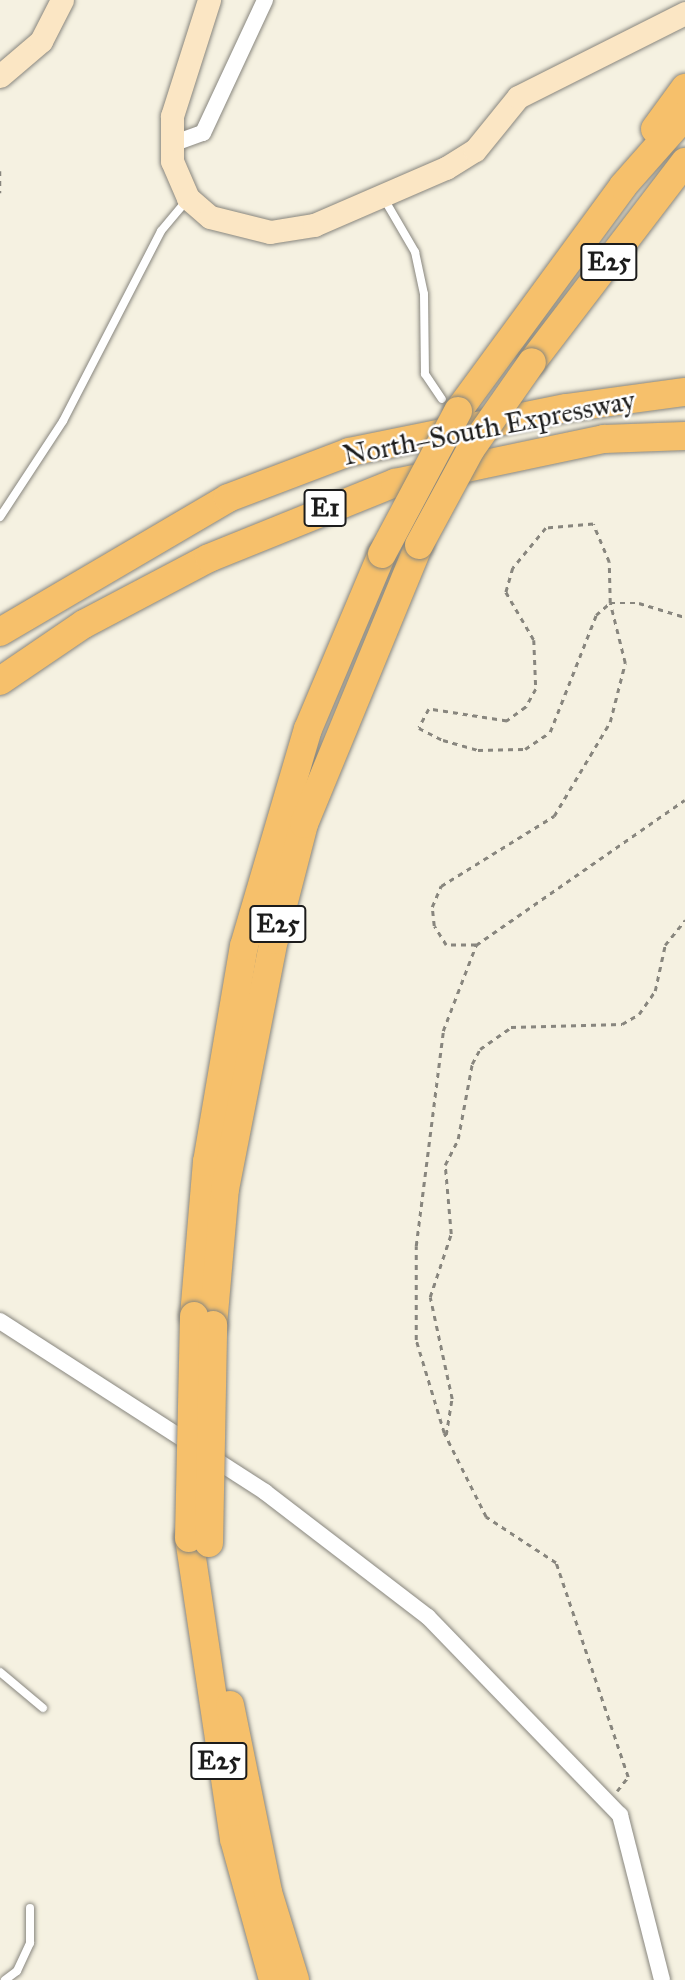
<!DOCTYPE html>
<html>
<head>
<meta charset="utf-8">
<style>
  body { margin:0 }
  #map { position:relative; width:685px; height:1980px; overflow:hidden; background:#f5f1e1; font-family:"IM FELL Great Primer",serif }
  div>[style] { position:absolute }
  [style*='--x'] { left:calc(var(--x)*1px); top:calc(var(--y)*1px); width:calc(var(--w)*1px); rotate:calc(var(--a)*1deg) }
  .path>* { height:2.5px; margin-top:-1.25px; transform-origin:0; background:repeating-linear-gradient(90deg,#88867e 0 5px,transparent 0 10px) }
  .roads { filter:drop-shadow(0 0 2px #88867e) drop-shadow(0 0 2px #88867e) }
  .lane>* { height:8px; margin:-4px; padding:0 4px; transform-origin:4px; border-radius:4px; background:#fff }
  .street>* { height:16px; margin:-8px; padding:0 8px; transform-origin:8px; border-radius:8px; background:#fff }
  .secondary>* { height:23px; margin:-11.5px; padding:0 11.5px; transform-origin:11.5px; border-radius:11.5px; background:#fbe6c4 }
  .highway>* { height:28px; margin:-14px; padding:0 14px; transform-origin:14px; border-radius:14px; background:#f6c06b }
  .bridges { filter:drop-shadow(0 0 2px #88867e) drop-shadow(0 0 2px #88867e) }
  .highway-bridge>* { height:28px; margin:-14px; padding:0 14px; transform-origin:14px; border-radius:14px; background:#f6c06b }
  span { translate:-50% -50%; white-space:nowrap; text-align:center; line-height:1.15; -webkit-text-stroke:5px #fff; paint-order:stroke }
  .shield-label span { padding:2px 5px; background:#fff; border:2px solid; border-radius:5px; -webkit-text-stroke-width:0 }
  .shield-label { font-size:26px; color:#1c1c1c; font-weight:700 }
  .street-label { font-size:28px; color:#1c1c1c }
</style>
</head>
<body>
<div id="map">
  <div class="path">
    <i style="--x:0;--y:171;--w:22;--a:90"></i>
    <i style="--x:476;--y:945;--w:30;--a:180"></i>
    <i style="--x:446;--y:945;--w:22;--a:-122"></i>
    <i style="--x:434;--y:926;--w:19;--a:-96"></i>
    <i style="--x:432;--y:907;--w:23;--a:-67"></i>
    <i style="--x:441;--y:886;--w:133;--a:-31.8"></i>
    <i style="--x:554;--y:816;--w:109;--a:-59.2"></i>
    <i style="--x:610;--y:722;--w:61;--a:-75.7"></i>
    <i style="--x:625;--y:663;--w:62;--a:-104"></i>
    <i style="--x:610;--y:603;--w:41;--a:-91.4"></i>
    <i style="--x:609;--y:562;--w:41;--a:-112.8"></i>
    <i style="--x:593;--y:524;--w:47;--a:175.1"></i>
    <i style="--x:546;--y:528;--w:52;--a:129.5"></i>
    <i style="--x:513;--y:568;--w:25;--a:106"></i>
    <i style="--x:506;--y:592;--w:56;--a:59.7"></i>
    <i style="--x:534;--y:640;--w:49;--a:87.7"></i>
    <i style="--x:536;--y:689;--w:21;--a:119"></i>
    <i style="--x:526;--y:707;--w:24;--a:144"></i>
    <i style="--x:507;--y:721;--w:79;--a:-171.3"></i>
    <i style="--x:429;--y:709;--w:21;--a:118"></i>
    <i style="--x:419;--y:728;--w:27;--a:27"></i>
    <i style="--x:443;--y:740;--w:36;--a:16"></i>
    <i style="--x:478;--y:750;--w:47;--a:-1.2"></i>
    <i style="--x:525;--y:749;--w:30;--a:-34"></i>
    <i style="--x:550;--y:732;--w:126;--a:-68.5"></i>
    <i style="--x:596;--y:615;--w:18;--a:-41"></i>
    <i style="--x:610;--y:603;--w:29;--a:0"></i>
    <i style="--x:639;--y:603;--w:48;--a:16.9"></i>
    <i style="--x:446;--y:1435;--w:36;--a:-81"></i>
    <i style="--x:452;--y:1399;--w:104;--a:-102.2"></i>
    <i style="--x:430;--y:1297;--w:66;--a:-71.6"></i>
    <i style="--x:451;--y:1234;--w:69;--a:-95"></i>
    <i style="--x:445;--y:1165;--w:29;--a:-63"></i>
    <i style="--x:458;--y:1139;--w:76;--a:-79.4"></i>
    <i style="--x:472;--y:1064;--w:17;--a:-62"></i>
    <i style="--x:480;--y:1049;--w:38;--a:-35"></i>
    <i style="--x:511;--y:1027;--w:111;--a:-1.5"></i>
    <i style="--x:622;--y:1024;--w:20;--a:-30"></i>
    <i style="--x:639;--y:1014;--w:28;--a:-55"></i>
    <i style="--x:655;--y:991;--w:47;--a:-77.7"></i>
    <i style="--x:665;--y:945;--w:32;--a:-51"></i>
    <i style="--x:617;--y:1791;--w:18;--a:-52"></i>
    <i style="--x:628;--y:1777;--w:226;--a:-108.6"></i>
    <i style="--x:556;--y:1563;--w:84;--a:-146.7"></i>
    <i style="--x:486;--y:1517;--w:94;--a:-116.6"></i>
    <i style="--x:444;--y:1433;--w:97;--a:-106.8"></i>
    <i style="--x:416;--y:1340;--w:94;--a:-90"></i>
    <i style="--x:416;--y:1246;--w:217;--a:-82.8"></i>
    <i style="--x:443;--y:1031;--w:92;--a:-69"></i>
    <i style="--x:476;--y:945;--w:254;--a:-34.8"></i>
  </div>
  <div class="roads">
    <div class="lane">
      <i style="--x:383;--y:197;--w:64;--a:59.8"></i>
      <i style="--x:415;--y:252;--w:43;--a:77.9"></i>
      <i style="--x:424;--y:294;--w:80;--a:89.3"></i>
      <i style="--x:425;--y:374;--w:30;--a:56"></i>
      <i style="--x:0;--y:517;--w:115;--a:-56.7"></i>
      <i style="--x:63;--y:421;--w:214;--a:-62.7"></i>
      <i style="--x:161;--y:231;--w:39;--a:-50"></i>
      <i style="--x:0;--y:1672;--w:56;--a:39.9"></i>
      <i style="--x:5;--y:1980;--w:15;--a:-37"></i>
      <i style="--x:17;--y:1971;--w:31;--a:-65"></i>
      <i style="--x:30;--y:1943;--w:35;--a:-90"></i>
    </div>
    <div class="street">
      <i style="--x:172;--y:144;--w:33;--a:-20"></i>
      <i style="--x:203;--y:133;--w:147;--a:-65"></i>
      <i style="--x:0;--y:1321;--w:315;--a:32.8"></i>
      <i style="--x:265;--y:1492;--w:205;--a:37.5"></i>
      <i style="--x:428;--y:1617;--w:276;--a:45.9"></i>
      <i style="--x:620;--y:1815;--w:170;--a:75.7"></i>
    </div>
    <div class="secondary">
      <i style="--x:209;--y:0;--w:122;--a:107.7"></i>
      <i style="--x:172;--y:116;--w:45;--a:90"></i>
      <i style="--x:172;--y:161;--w:40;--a:66.6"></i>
      <i style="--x:188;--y:198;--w:29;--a:41"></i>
      <i style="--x:210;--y:217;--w:62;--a:14"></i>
      <i style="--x:270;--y:232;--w:45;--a:-9"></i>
      <i style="--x:314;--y:225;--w:144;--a:-23.4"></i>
      <i style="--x:446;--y:168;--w:34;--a:-32"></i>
      <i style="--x:475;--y:150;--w:68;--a:-50.9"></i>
      <i style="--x:518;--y:97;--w:187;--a:-26.7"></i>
      <i style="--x:0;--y:76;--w:54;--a:-40.5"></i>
      <i style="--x:41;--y:41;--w:46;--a:-62.9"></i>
    </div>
    <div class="highway">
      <i style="--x:655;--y:129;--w:51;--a:-53.8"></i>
      <i style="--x:532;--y:362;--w:252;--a:-52.6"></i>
      <i style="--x:458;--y:411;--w:279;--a:-53.7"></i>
      <i style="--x:623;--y:186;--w:94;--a:-48.5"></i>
      <i style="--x:0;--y:632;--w:264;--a:-30.4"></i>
      <i style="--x:228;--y:498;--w:129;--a:-20.8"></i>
      <i style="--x:349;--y:452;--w:221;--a:-11.5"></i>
      <i style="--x:566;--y:408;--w:120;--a:-7.7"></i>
      <i style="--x:0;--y:681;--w:102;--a:-34.2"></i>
      <i style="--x:84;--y:624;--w:141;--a:-27.8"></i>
      <i style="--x:209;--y:558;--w:201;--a:-22"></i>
      <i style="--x:395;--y:483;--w:214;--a:-11.9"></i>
      <i style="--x:604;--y:439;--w:81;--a:-2.1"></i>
      <i style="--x:194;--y:1316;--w:155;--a:-85.2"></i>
      <i style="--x:207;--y:1162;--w:219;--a:-80.3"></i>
      <i style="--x:244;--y:946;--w:226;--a:-73.6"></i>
      <i style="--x:308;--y:729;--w:190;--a:-67.1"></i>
      <i style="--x:213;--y:1325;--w:137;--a:-85"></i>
      <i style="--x:225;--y:1189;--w:254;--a:-78.9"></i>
      <i style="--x:274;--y:940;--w:120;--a:-75.5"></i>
      <i style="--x:304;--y:824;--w:302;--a:-67.6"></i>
      <i style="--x:189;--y:1538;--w:304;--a:81.5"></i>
      <i style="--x:234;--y:1839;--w:146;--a:74.5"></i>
      <i style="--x:230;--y:1705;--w:191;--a:78.5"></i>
      <i style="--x:268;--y:1892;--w:92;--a:72.9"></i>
    </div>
  </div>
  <div class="bridges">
    <div class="highway-bridge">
      <i style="--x:419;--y:545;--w:109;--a:-61.6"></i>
      <i style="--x:471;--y:449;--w:106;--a:-55"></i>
      <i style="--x:382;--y:554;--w:162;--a:-62"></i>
      <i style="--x:189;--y:1538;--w:222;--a:-88.7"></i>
      <i style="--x:209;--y:1543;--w:218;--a:-88.9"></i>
    </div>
  </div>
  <div class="shield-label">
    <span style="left:609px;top:262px">E25</span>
    <span style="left:325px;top:508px">E1</span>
    <span style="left:278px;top:924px">E25</span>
    <span style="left:219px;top:1761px">E25</span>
  </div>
  <div class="street-label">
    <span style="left:489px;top:428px;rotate:-11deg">North–South Expressway</span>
  </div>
</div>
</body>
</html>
